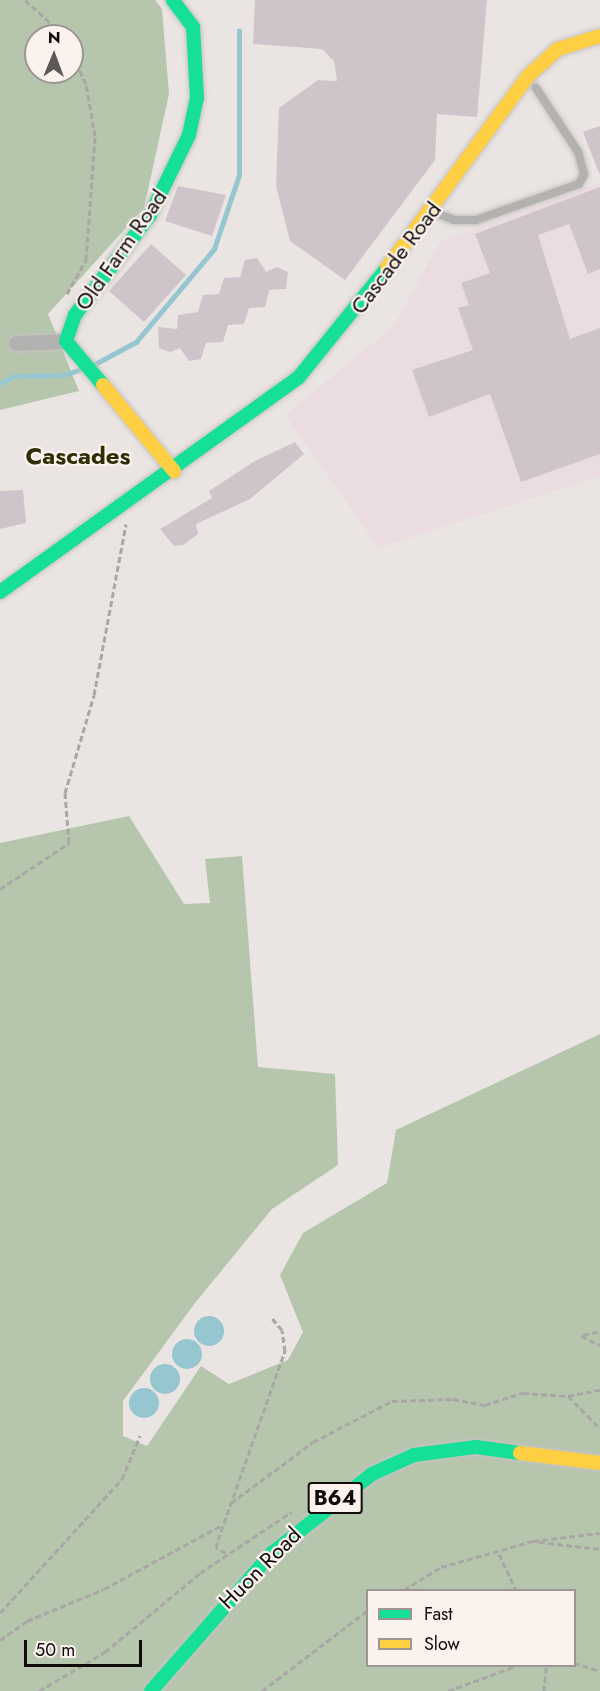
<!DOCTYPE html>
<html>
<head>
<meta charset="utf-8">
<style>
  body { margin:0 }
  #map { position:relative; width:600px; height:1691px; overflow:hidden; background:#eae5e3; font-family:Jost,sans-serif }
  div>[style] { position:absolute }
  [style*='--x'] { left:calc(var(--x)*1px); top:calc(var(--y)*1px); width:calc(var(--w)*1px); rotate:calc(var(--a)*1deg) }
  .commercial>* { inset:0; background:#ebdce1 }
  .forest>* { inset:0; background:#b6c6ac }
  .water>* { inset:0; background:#96c6cf }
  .round { border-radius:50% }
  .stream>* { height:4.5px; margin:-2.25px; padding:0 2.25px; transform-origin:2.25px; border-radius:2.25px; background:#96c6cf }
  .building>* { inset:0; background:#cfc4ca }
  .path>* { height:3px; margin-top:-1.5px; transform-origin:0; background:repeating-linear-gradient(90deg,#a9a7a6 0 6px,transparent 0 9px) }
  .roads { filter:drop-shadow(0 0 2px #c6c3c1) drop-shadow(0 0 2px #c6c3c1) }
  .lane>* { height:8px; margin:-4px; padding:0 4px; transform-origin:4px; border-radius:4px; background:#b4b2b1 }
  .street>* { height:15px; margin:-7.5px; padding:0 7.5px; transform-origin:7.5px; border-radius:7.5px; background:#b4b2b1 }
  .fast>* { height:14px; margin:-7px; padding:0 7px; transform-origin:7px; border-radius:7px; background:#16e098 }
  .slow>* { height:14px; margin:-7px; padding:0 7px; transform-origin:7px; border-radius:7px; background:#ffcf43 }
  span { translate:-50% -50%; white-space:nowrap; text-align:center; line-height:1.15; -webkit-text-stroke:4.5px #fbf1ed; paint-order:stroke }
  .shield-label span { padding:2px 4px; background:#fbf1ed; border:2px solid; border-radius:4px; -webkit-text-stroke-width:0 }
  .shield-label { font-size:21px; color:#100c0b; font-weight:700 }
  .street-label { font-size:22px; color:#100c0b }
  .neighbourhood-label { font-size:24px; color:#2c2e04; font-weight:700 }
  .legend { position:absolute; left:366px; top:1589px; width:210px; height:78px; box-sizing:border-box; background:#fbf1ed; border:2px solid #9d9593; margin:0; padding:8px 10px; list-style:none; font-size:18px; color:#100c0b }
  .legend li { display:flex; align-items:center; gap:12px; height:30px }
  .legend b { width:30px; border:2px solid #9d9593 }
  .north { position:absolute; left:24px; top:24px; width:60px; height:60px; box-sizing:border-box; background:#fbf1ed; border:2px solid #9d9593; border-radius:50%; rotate:1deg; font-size:16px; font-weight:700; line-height:24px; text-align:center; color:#100c0b }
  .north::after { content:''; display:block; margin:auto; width:21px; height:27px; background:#5c5857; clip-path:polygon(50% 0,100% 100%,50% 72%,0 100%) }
  .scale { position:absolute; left:24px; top:1640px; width:118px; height:27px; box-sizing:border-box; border:3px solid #100c0b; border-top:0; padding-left:8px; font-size:18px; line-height:21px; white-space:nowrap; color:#100c0b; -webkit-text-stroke:4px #fbf1ed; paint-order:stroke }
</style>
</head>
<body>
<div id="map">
  <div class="commercial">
    <i style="clip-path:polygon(600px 183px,600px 476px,379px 548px,285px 415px,393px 327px,440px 242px)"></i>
  </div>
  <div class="forest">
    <i style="clip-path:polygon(evenodd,0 0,155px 0,162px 9px,169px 94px,144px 208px,48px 314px,79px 391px,0 410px,0 0,36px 36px,72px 36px,72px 72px,36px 72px,36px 36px)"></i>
    <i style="clip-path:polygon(evenodd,129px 816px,184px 904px,210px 903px,205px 859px,242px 856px,258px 1067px,335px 1074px,338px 1165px,272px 1209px,195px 1303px,123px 1401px,123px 1436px,147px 1446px,201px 1366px,229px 1384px,288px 1360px,303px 1332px,280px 1275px,303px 1233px,387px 1183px,396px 1130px,600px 1034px,600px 1691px,0 1691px,0 843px,129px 816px,368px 1590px,574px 1590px,574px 1666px,368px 1666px,368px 1590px)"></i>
  </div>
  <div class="water">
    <i class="round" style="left:194px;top:1316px;width:30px;height:30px"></i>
    <i class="round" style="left:172px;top:1339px;width:30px;height:30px"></i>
    <i class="round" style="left:150px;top:1364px;width:30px;height:30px"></i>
    <i class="round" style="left:129px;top:1388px;width:30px;height:30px"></i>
  </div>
  <div class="stream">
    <i style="--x:95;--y:364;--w:47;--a:-28.2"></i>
    <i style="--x:136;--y:342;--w:121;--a:-50"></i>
    <i style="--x:214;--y:249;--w:78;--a:-71.3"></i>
    <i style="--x:239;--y:175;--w:144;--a:-90"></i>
    <i style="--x:0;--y:383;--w:17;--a:-25"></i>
    <i style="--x:15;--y:376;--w:49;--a:-1.2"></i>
    <i style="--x:64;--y:375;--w:18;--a:-19"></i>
  </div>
  <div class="building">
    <i style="clip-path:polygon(255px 0,487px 0,477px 117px,437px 114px,435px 160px,345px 280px,290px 241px,276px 186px,279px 108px,318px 80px,337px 81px,334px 61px,322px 49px,253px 44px)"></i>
    <i style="clip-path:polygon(600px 126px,600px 173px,599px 173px,583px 132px)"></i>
    <i style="clip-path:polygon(178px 186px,226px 195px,212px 236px,165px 221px)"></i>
    <i style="clip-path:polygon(600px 187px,600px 269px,588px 274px,569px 224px,538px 235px,570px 339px,600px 328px,600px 454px,521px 482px,490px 394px,429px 417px,412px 370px,473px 350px,458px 308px,469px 305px,461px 283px,490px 273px,475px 234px)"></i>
    <i style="clip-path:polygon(151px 244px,186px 275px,144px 322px,109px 291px)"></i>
    <i style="clip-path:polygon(257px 258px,266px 272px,277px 267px,288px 272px,286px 289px,269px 290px,265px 307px,249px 308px,244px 324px,228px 325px,223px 342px,206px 343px,201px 359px,189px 361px,180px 348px,170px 352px,159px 348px,158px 327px,177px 329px,178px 315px,198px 312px,203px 295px,219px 294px,224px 278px,240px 277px,245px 260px)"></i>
    <i style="clip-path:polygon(295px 442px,304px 454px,250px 499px,196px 524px,198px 534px,183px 545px,174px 546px,160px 529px,212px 498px,209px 491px,255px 461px)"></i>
    <i style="clip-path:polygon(23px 490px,26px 523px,0 529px,0 491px)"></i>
  </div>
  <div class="path">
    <i style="--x:25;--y:0;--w:54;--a:42"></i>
    <i style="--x:67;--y:294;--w:39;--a:-61"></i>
    <i style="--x:86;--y:260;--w:124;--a:-85.8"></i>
    <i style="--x:95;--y:136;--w:53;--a:-99.8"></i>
    <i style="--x:86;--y:84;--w:35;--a:-114"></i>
    <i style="--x:0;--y:889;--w:83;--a:-33.7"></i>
    <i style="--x:69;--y:843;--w:50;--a:-94.6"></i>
    <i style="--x:65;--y:793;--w:102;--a:-73.5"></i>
    <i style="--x:94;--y:695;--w:174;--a:-79.4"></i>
    <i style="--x:583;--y:1335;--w:17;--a:-13"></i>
    <i style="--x:581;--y:1336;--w:21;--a:25"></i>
    <i style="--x:568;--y:1396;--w:45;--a:45"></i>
    <i style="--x:231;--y:1503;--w:102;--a:-36.6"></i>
    <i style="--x:313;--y:1442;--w:89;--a:-27.4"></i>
    <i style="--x:392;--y:1401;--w:61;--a:-1.9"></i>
    <i style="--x:453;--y:1399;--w:33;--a:11"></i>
    <i style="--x:485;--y:1405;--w:40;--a:-18"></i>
    <i style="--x:523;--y:1393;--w:45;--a:3.8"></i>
    <i style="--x:568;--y:1396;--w:33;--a:-11"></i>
    <i style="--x:539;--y:1542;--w:61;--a:6.5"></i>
    <i style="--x:226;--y:1553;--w:11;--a:-153"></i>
    <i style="--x:216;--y:1548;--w:8;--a:-76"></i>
    <i style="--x:218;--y:1540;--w:201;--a:-70.5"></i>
    <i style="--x:285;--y:1351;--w:21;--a:-98"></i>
    <i style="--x:282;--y:1330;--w:16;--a:-130"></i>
    <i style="--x:499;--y:1554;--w:40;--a:65"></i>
    <i style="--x:404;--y:1590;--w:44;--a:-31.9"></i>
    <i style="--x:441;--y:1567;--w:96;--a:-15.8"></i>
    <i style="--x:533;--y:1541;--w:67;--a:-6.8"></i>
    <i style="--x:0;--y:1613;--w:181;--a:-47.7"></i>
    <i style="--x:122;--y:1479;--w:47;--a:-67.3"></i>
    <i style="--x:0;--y:1640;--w:33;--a:-35"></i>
    <i style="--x:27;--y:1621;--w:83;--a:-22.6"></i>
    <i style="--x:104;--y:1589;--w:134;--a:-28.5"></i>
    <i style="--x:574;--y:1663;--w:27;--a:17"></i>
    <i style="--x:39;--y:1691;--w:77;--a:-30.6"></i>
    <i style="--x:105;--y:1652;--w:124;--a:-39.7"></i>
    <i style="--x:200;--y:1573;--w:110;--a:-33.8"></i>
    <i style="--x:262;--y:1691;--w:133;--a:-37.4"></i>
    <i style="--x:448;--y:1691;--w:72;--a:-20.2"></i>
    <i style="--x:544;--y:1691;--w:25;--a:-85"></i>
  </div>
  <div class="roads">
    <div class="lane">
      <i style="--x:431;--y:211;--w:25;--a:21"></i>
      <i style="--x:454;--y:220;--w:22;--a:0"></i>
      <i style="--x:476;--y:220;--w:109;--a:-19.3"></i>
      <i style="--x:579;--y:184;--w:11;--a:-63"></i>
      <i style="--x:584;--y:174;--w:23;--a:-105"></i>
      <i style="--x:578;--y:152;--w:77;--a:-123.3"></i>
    </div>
    <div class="street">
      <i style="--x:16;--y:343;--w:50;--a:-2.3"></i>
    </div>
    <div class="fast">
      <i style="--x:103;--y:385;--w:57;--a:-130.1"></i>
      <i style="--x:66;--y:341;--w:28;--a:-71"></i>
      <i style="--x:75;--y:315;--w:125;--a:-53.1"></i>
      <i style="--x:150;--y:215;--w:89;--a:-64"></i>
      <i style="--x:189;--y:135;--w:38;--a:-78"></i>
      <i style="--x:197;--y:98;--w:71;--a:-93.2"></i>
      <i style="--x:193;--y:27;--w:34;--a:-127"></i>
      <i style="--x:0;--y:592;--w:368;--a:-35.7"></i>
      <i style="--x:299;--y:377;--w:140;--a:-51.1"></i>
      <i style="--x:151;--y:1691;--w:184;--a:-48.8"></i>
      <i style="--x:272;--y:1553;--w:127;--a:-38.3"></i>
      <i style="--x:372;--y:1474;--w:46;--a:-24.3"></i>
      <i style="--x:414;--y:1455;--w:63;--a:-7.4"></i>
      <i style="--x:476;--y:1447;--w:44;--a:7.8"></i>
    </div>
    <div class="slow">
      <i style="--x:387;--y:268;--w:238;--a:-53.7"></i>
      <i style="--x:528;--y:76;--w:40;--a:-42"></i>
      <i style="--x:558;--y:49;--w:44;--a:-17.2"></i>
      <i style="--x:103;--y:385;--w:112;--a:50.5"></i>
      <i style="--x:520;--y:1453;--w:81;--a:7.1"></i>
    </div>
  </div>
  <div class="shield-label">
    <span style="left:335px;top:1498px">B64</span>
  </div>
  <div class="street-label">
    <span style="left:121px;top:250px;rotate:-55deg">Old Farm Road</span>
    <span style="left:396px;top:258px;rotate:-53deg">Cascade Road</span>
    <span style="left:260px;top:1568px;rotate:-45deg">Huon Road</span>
  </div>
  <div class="neighbourhood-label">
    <span style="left:78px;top:456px">Cascades</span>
  </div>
  <ul class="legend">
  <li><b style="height:8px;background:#16e098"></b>Fast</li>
  <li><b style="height:8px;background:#ffcf43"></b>Slow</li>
  </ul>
  <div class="north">N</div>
  <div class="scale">50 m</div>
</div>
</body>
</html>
